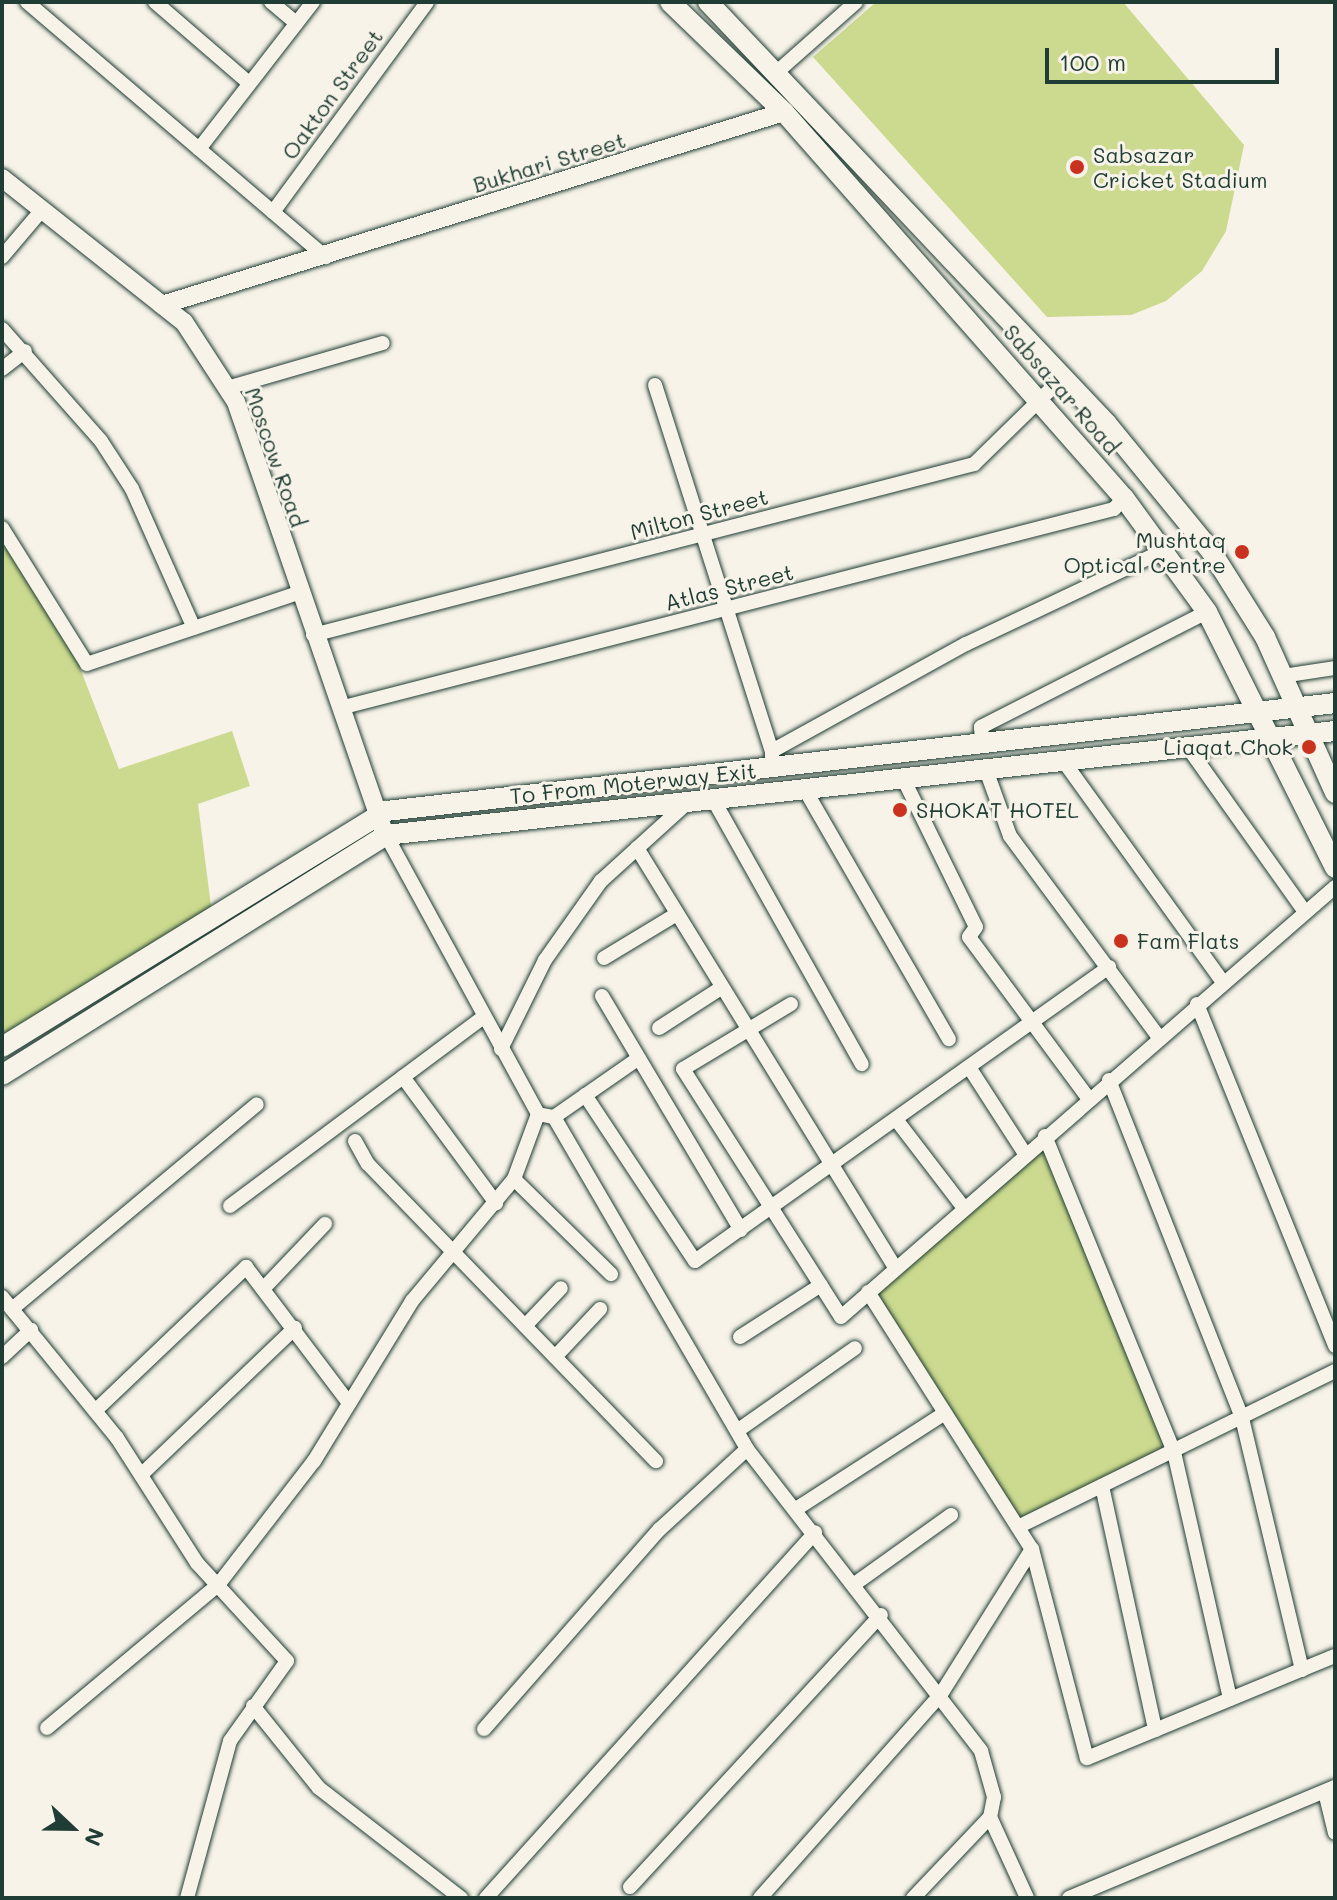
<!DOCTYPE html>
<html>
<head>
<meta charset="utf-8">
<style>
  body { margin:0 }
  #map { position:relative; width:1337px; height:1900px; overflow:hidden; background:#f7f3e8; font-family:Mali,sans-serif }
  div>[style] { position:absolute }
  [style*='--x'] { left:calc(var(--x)*1px); top:calc(var(--y)*1px); width:calc(var(--w)*1px); rotate:calc(var(--a)*1deg) }
  .green>* { inset:0; background:#cbda8e }
  .roads { filter:drop-shadow(0 0 2px #1f3d34) drop-shadow(0 0 2px #1f3d34) }
  .minor>* { height:14px; margin:-7px; padding:0 7px; transform-origin:7px; border-radius:7px; background:#f7f3e8 }
  .tertiary>* { height:18px; margin:-9px; padding:0 9px; transform-origin:9px; border-radius:9px; background:#f7f3e8 }
  .secondary>* { height:20px; margin:-10px; padding:0 10px; transform-origin:10px; border-radius:10px; background:#f7f3e8 }
  .dots>* { width:22px; height:22px; translate:-50% -50%; box-sizing:border-box; border:4px solid #f7f3e8; border-radius:50% }
  span { translate:-50% -50%; white-space:nowrap; text-align:center; line-height:1.15; -webkit-text-stroke:6px #f7f3e8; paint-order:stroke }
  .street-label { font-size:22px; color:#1f3d34 }
  .poi-label { font-size:22px; color:#1f3d34 }
  .left { translate:0 -50%; text-align:left }
  .right { translate:-100% -50%; text-align:right }
  .frame { position:absolute; inset:0; border:4px solid #1f3d34; pointer-events:none }
  .north { position:absolute; left:32px; top:1788px; width:80px; height:80px; -webkit-text-stroke:6px #f7f3e8; paint-order:stroke; rotate:112deg; font-size:22px; font-weight:700; line-height:32px; text-align:center; color:#1f3d34 }
  .north::after { content:''; display:block; margin:auto; width:28px; height:36px; background:#1f3d34; clip-path:polygon(50% 0,100% 100%,50% 72%,0 100%) }
  .scale { position:absolute; left:1045px; top:48px; width:234px; height:36px; box-sizing:border-box; border:4px solid #1f3d34; border-top:0; padding-left:10px; font-size:24px; line-height:28px; white-space:nowrap; color:#1f3d34; -webkit-text-stroke:6px #f7f3e8; paint-order:stroke }
</style>
</head>
<body>
<div id="map">
  <div class="green">
    <i style="clip-path:polygon(876px 2px,1123px 2px,1244px 145px,1226px 231px,1202px 271px,1166px 301px,1131px 315px,1047px 317px,813px 57px)"></i>
    <i style="clip-path:polygon(2px 528px,87px 664px,80px 668px,119px 769px,232px 731px,250px 786px,198px 804px,212px 914px,2px 1047px)"></i>
    <i style="clip-path:polygon(1045px 1136px,1180px 1449px,1018px 1527px,868px 1292px)"></i>
  </div>
  <div class="roads">
    <div class="minor">
      <i style="--x:27;--y:2;--w:393;--a:40.5"></i>
      <i style="--x:155;--y:2;--w:124;--a:40.8"></i>
      <i style="--x:271;--y:2;--w:33;--a:40"></i>
      <i style="--x:778;--y:71;--w:104;--a:-41.5"></i>
      <i style="--x:199;--y:149;--w:186;--a:-52.2"></i>
      <i style="--x:273;--y:212;--w:260;--a:-53.7"></i>
      <i style="--x:2;--y:257;--w:60;--a:-49.7"></i>
      <i style="--x:2;--y:329;--w:149;--a:48.5"></i>
      <i style="--x:101;--y:441;--w:57;--a:57.1"></i>
      <i style="--x:132;--y:489;--w:152;--a:66"></i>
      <i style="--x:2;--y:369;--w:29;--a:-38"></i>
      <i style="--x:655;--y:385;--w:384;--a:72.3"></i>
      <i style="--x:227;--y:388;--w:162;--a:-16.1"></i>
      <i style="--x:2;--y:528;--w:160;--a:58"></i>
      <i style="--x:87;--y:664;--w:223;--a:-18.6"></i>
      <i style="--x:313;--y:635;--w:683;--a:-14.5"></i>
      <i style="--x:974;--y:464;--w:124;--a:-44.3"></i>
      <i style="--x:1282;--y:676;--w:54;--a:-8.6"></i>
      <i style="--x:340;--y:708;--w:799;--a:-14.42"></i>
      <i style="--x:1114;--y:509;--w:15;--a:-48"></i>
      <i style="--x:982;--y:741;--w:14;--a:-94"></i>
      <i style="--x:981;--y:727;--w:254;--a:-27"></i>
      <i style="--x:1187;--y:746;--w:204;--a:54.6"></i>
      <i style="--x:1062;--y:759;--w:275;--a:54.2"></i>
      <i style="--x:772;--y:764;--w:13;--a:-90"></i>
      <i style="--x:772;--y:751;--w:222;--a:-28.9"></i>
      <i style="--x:966;--y:644;--w:218;--a:-25.3"></i>
      <i style="--x:985;--y:767;--w:73;--a:70.1"></i>
      <i style="--x:1010;--y:836;--w:250;--a:53.5"></i>
      <i style="--x:902;--y:776;--w:168;--a:63.9"></i>
      <i style="--x:976;--y:927;--w:12;--a:125"></i>
      <i style="--x:969;--y:937;--w:200;--a:53.5"></i>
      <i style="--x:804;--y:788;--w:290;--a:60"></i>
      <i style="--x:713;--y:799;--w:304;--a:60.7"></i>
      <i style="--x:386;--y:835;--w:318;--a:61.4"></i>
      <i style="--x:538;--y:1114;--w:16;--a:11"></i>
      <i style="--x:554;--y:1117;--w:384;--a:59.8"></i>
      <i style="--x:747;--y:1449;--w:382;--a:52.2"></i>
      <i style="--x:981;--y:1751;--w:48;--a:74.2"></i>
      <i style="--x:994;--y:1797;--w:20;--a:101"></i>
      <i style="--x:990;--y:1817;--w:112;--a:133.5"></i>
      <i style="--x:637;--y:848;--w:493;--a:58.4"></i>
      <i style="--x:604;--y:958;--w:85;--a:-31.1"></i>
      <i style="--x:602;--y:996;--w:272;--a:59.3"></i>
      <i style="--x:791;--y:1004;--w:126;--a:149"></i>
      <i style="--x:683;--y:1069;--w:294;--a:57.5"></i>
      <i style="--x:841;--y:1317;--w:655;--a:-41.04"></i>
      <i style="--x:1197;--y:1004;--w:369;--a:68"></i>
      <i style="--x:659;--y:1028;--w:74;--a:-32.8"></i>
      <i style="--x:501;--y:1049;--w:99;--a:-63.7"></i>
      <i style="--x:545;--y:960;--w:97;--a:-54.7"></i>
      <i style="--x:601;--y:881;--w:118;--a:-42.2"></i>
      <i style="--x:969;--y:1067;--w:103;--a:57.2"></i>
      <i style="--x:403;--y:1077;--w:157;--a:53.6"></i>
      <i style="--x:1109;--y:1080;--w:363;--a:68.5"></i>
      <i style="--x:1242;--y:1418;--w:259;--a:76.6"></i>
      <i style="--x:585;--y:1095;--w:199;--a:56.5"></i>
      <i style="--x:695;--y:1261;--w:508;--a:-35.38"></i>
      <i style="--x:554;--y:1117;--w:103;--a:-34.8"></i>
      <i style="--x:898;--y:1122;--w:108;--a:52.5"></i>
      <i style="--x:1045;--y:1136;--w:341;--a:67.8"></i>
      <i style="--x:1174;--y:1452;--w:253;--a:77.2"></i>
      <i style="--x:355;--y:1141;--w:26;--a:61"></i>
      <i style="--x:368;--y:1164;--w:414;--a:45.9"></i>
      <i style="--x:514;--y:1179;--w:136;--a:44.4"></i>
      <i style="--x:230;--y:1206;--w:314;--a:-36.7"></i>
      <i style="--x:263;--y:1289;--w:90;--a:-46.4"></i>
      <i style="--x:868;--y:1292;--w:305;--a:57.5"></i>
      <i style="--x:1032;--y:1549;--w:216;--a:75.3"></i>
      <i style="--x:1087;--y:1758;--w:268;--a:-22.4"></i>
      <i style="--x:2;--y:1297;--w:182;--a:50.8"></i>
      <i style="--x:117;--y:1438;--w:148;--a:57.4"></i>
      <i style="--x:197;--y:1563;--w:133;--a:47.4"></i>
      <i style="--x:287;--y:1661;--w:98;--a:125.5"></i>
      <i style="--x:230;--y:1741;--w:163;--a:105.3"></i>
      <i style="--x:12;--y:1309;--w:319;--a:-39.9"></i>
      <i style="--x:525;--y:1326;--w:52;--a:-46.5"></i>
      <i style="--x:740;--y:1337;--w:96;--a:-32.7"></i>
      <i style="--x:2;--y:1357;--w:40;--a:-43"></i>
      <i style="--x:555;--y:1357;--w:66;--a:-46.8"></i>
      <i style="--x:95;--y:1411;--w:209;--a:-43.6"></i>
      <i style="--x:246;--y:1267;--w:171;--a:52.9"></i>
      <i style="--x:737;--y:1431;--w:144;--a:-35.1"></i>
      <i style="--x:141;--y:1475;--w:213;--a:-43.7"></i>
      <i style="--x:1102;--y:1486;--w:250;--a:77.7"></i>
      <i style="--x:796;--y:1509;--w:177;--a:-32.8"></i>
      <i style="--x:1018;--y:1527;--w:353;--a:-26.2"></i>
      <i style="--x:856;--y:1583;--w:117;--a:-35.6"></i>
      <i style="--x:253;--y:1706;--w:105;--a:51.2"></i>
      <i style="--x:319;--y:1788;--w:180;--a:37.8"></i>
      <i style="--x:47;--y:1728;--w:223;--a:-39.9"></i>
      <i style="--x:218;--y:1585;--w:157;--a:-52.3"></i>
      <i style="--x:314;--y:1461;--w:188;--a:-58.5"></i>
      <i style="--x:412;--y:1301;--w:159;--a:-50.1"></i>
      <i style="--x:514;--y:1179;--w:69;--a:-69.7"></i>
      <i style="--x:484;--y:1729;--w:266;--a:-48.7"></i>
      <i style="--x:660;--y:1529;--w:118;--a:-42.6"></i>
      <i style="--x:1325;--y:1792;--w:42;--a:76.3"></i>
      <i style="--x:990;--y:1817;--w:89;--a:65.4"></i>
      <i style="--x:630;--y:1887;--w:370;--a:-47.3"></i>
      <i style="--x:486;--y:1898;--w:492;--a:-48"></i>
      <i style="--x:760;--y:1898;--w:273;--a:-48.4"></i>
      <i style="--x:941;--y:1694;--w:171;--a:-57.9"></i>
      <i style="--x:1069;--y:1898;--w:288;--a:-22.7"></i>
    </div>
    <div class="tertiary">
      <i style="--x:2;--y:178;--w:232;--a:38.4"></i>
      <i style="--x:184;--y:322;--w:95;--a:57"></i>
      <i style="--x:236;--y:402;--w:452;--a:71"></i>
      <i style="--x:162;--y:305;--w:651;--a:-17.24"></i>
    </div>
    <div class="secondary">
      <i style="--x:670;--y:2;--w:158;--a:44"></i>
      <i style="--x:784;--y:112;--w:514;--a:48.63"></i>
      <i style="--x:1124;--y:498;--w:141;--a:53.9"></i>
      <i style="--x:1207;--y:612;--w:286;--a:63.4"></i>
      <i style="--x:708;--y:2;--w:581;--a:46.6"></i>
      <i style="--x:1107;--y:424;--w:164;--a:50.7"></i>
      <i style="--x:1211;--y:551;--w:102;--a:57.9"></i>
      <i style="--x:1265;--y:637;--w:171;--a:65.8"></i>
      <i style="--x:2;--y:1047;--w:451;--a:-31.6"></i>
      <i style="--x:386;--y:811;--w:955;--a:-6.49"></i>
      <i style="--x:2;--y:1075;--w:453;--a:-32"></i>
      <i style="--x:386;--y:835;--w:955;--a:-6.25"></i>
    </div>
  </div>
  <div class="dots">
    <i style="left:1077px;top:167px;background:#c8321e"></i>
    <i style="left:1242px;top:552px;background:#c8321e"></i>
    <i style="left:1309px;top:747px;background:#c8321e"></i>
    <i style="left:900px;top:810px;background:#c8321e"></i>
    <i style="left:1121px;top:941px;background:#c8321e"></i>
  </div>
  <div class="street-label">
    <span style="left:332px;top:94px;rotate:-54deg">Oakton Street</span>
    <span style="left:549px;top:162px;rotate:-17deg">Bukhari Street</span>
    <span style="left:1062px;top:389px;rotate:49deg">Sabsazar Road</span>
    <span style="left:276px;top:457px;rotate:71deg">Moscow Road</span>
    <span style="left:699px;top:514px;rotate:-15deg">Milton Street</span>
    <span style="left:729px;top:587px;rotate:-14deg">Atlas Street</span>
    <span style="left:633px;top:783px;rotate:-6deg">To From Moterway Exit</span>
  </div>
  <div class="poi-label">
    <span class="left" style="left:1093px;top:167px">Sabsazar<br>Cricket Stadium</span>
    <span class="right" style="left:1226px;top:552px">Mushtaq<br>Optical Centre</span>
    <span class="right" style="left:1293px;top:747px">Liaqat Chok</span>
    <span class="left" style="left:916px;top:810px">SHOKAT HOTEL</span>
    <span class="left" style="left:1137px;top:941px">Fam Flats</span>
  </div>
  <div class="frame"></div>
  <div class="north">N</div>
  <div class="scale">100 m</div>
</div>
</body>
</html>
